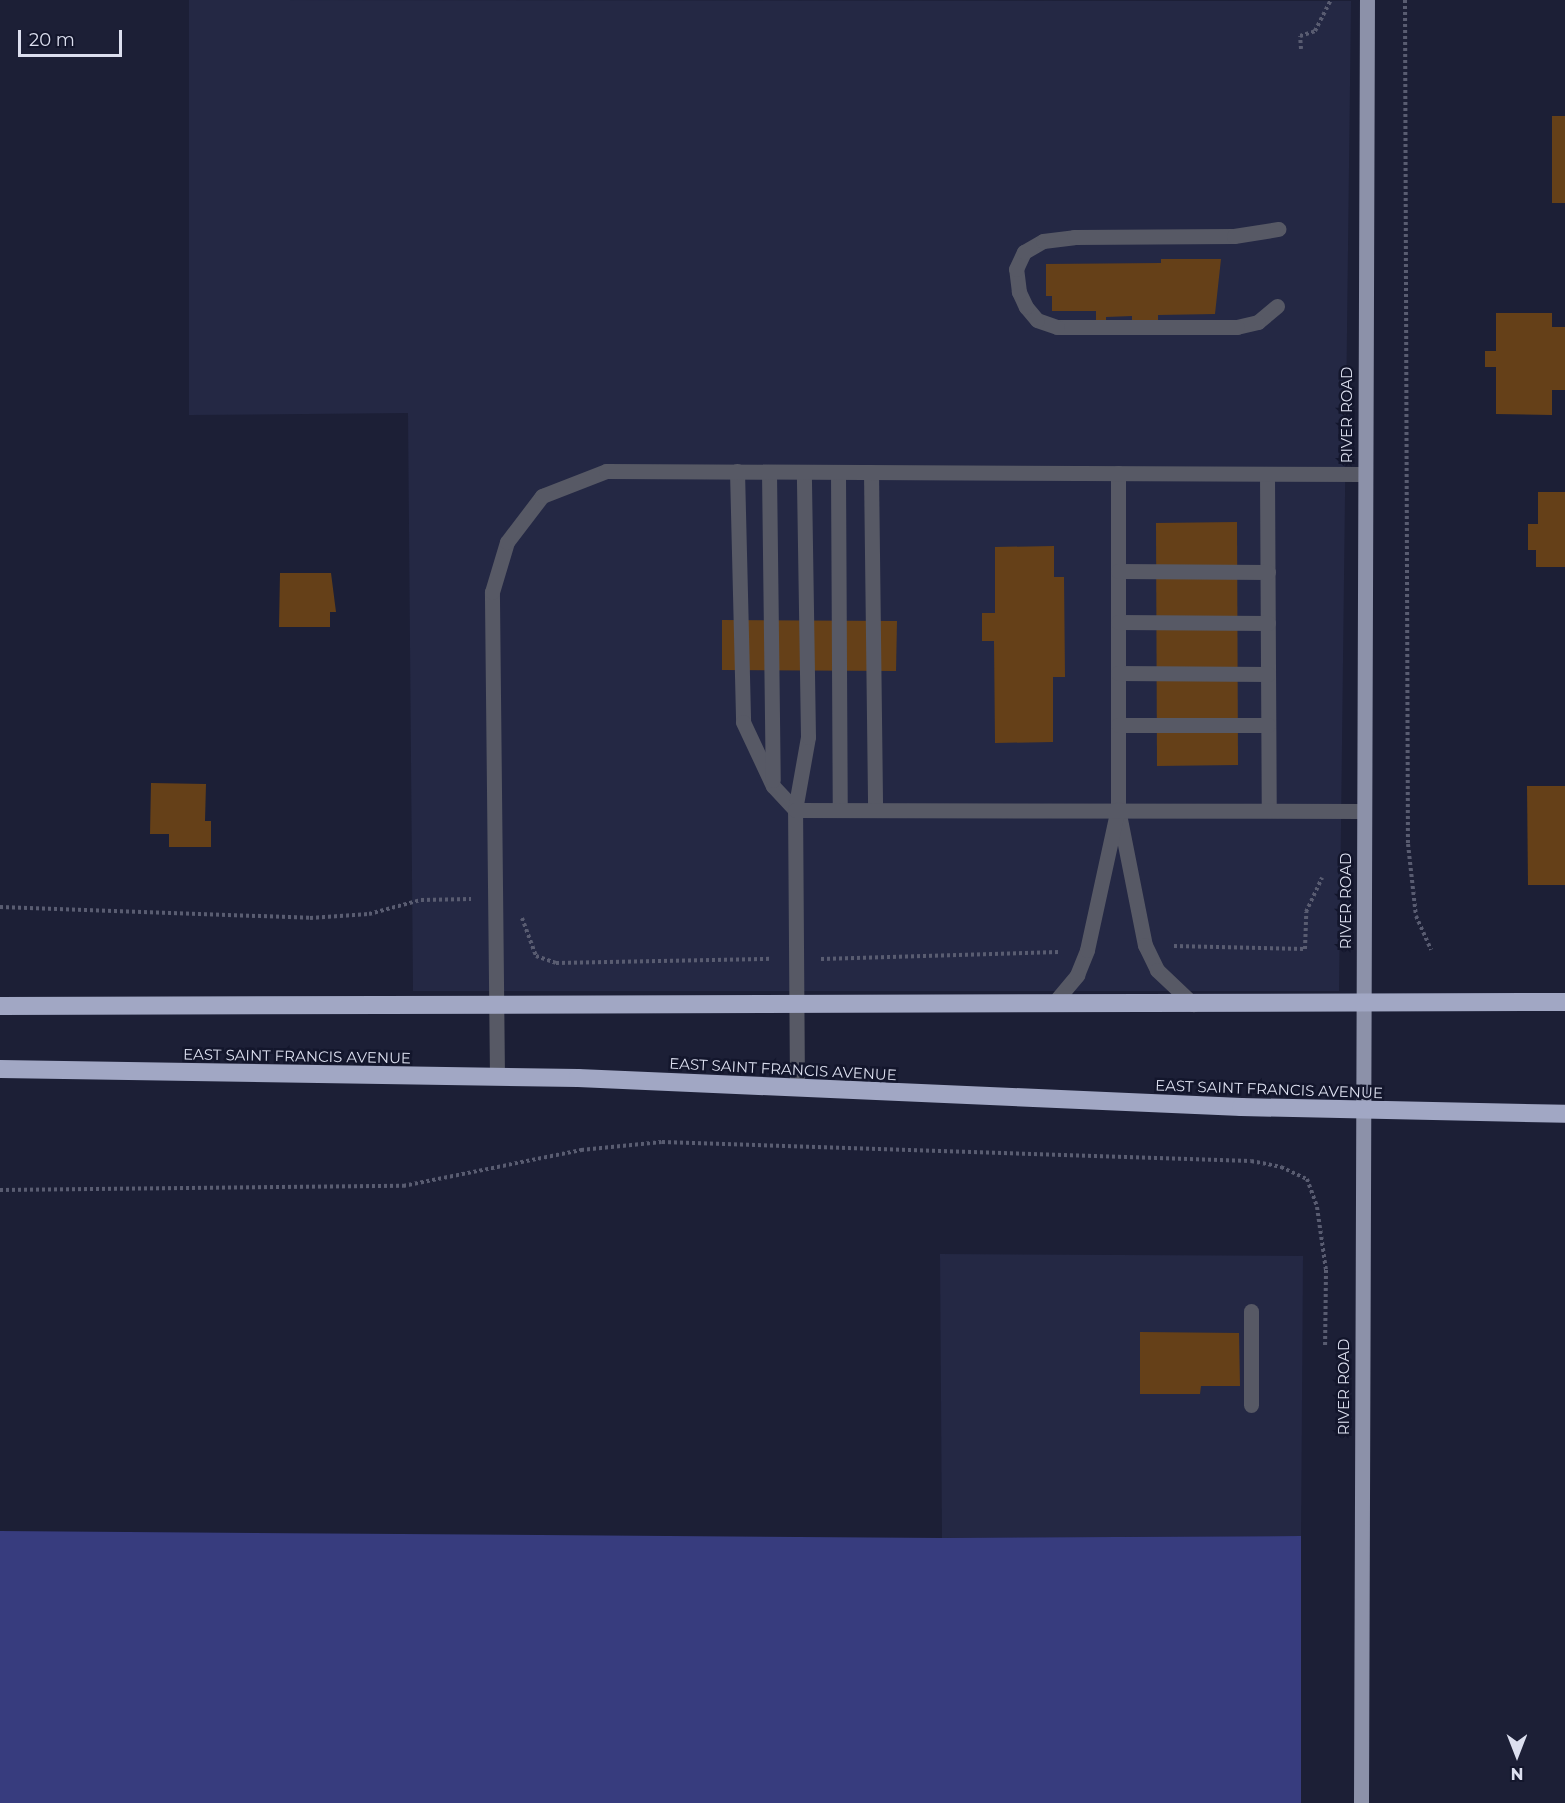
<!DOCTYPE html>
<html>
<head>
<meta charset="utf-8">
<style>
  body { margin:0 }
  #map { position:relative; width:1565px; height:1803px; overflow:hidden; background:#1c1f36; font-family:Montserrat,sans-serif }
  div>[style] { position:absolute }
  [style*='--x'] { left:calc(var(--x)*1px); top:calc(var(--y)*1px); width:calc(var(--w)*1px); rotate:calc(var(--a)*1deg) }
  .built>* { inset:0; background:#242844 }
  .green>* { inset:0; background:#373c7e }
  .building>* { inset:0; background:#654018 }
  .path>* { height:4px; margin-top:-2px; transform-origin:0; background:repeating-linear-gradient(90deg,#595c71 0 3px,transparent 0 6px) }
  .lane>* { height:15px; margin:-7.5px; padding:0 7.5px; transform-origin:7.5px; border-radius:7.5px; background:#575965 }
  .primary>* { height:15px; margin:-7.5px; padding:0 7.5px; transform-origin:7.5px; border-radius:7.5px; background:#8c91a9 }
  .highway>* { height:18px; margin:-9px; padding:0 9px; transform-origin:9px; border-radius:9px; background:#a1a7c4 }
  span { translate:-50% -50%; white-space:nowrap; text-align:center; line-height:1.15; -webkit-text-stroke:5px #13162c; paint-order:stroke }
  .street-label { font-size:15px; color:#dcdfef }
  .north { position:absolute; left:1487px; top:1725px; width:60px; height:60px; -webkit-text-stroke:4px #13162c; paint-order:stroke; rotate:180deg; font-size:16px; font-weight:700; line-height:24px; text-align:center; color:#dcdfef }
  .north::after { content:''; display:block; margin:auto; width:21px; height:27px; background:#dcdfef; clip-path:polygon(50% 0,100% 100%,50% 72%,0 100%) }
  .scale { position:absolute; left:18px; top:30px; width:104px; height:27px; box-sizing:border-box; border:3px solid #dcdfef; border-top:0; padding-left:8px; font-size:18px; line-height:21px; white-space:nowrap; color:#dcdfef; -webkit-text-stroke:4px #13162c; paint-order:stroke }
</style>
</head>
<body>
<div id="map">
  <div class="built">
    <i style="clip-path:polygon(189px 0,1351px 1px,1339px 991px,413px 991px,408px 413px,189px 415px)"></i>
    <i style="clip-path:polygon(940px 1254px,1303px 1256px,1301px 1536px,942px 1538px)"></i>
  </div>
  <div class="green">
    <i style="clip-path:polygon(0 1531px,942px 1538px,1301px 1536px,1301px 1803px,0 1803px)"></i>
  </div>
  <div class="building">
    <i style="clip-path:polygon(1552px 116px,1565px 116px,1565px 203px,1552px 203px)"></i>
    <i style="clip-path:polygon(1161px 259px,1221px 259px,1215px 314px,1158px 315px,1158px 323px,1132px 324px,1132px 316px,1106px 317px,1106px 322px,1096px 322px,1096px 311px,1052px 311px,1052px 296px,1046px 296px,1046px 264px,1161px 263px)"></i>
    <i style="clip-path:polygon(1496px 313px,1552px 313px,1552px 327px,1565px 327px,1565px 390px,1552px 390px,1552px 415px,1496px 414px,1496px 367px,1485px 367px,1485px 351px,1496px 351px)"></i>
    <i style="clip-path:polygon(1538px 492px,1565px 492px,1565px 567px,1536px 567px,1536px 550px,1528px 550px,1528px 524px,1538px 524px)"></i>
    <i style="clip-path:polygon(1237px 522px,1238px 765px,1157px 766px,1156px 523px)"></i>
    <i style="clip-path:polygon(1054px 546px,1054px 577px,1064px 577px,1065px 677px,1053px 677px,1053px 742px,995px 743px,994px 641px,982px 641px,982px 613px,995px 613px,995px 547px)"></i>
    <i style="clip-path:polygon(280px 573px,331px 573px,336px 612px,330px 612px,330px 627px,279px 627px)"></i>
    <i style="clip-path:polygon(722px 620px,897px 621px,896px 671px,722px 670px)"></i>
    <i style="clip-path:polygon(151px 783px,206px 784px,205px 821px,211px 821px,211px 847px,169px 847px,169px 834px,150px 834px)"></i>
    <i style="clip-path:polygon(1527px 786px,1565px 786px,1565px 885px,1528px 885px)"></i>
    <i style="clip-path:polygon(1140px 1332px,1239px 1333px,1240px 1386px,1201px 1386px,1200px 1394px,1140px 1394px)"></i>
  </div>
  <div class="path">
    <i style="--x:1405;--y:0;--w:844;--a:89.8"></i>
    <i style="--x:1408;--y:844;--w:72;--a:83.7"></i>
    <i style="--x:1416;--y:916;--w:37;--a:66"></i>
    <i style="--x:1301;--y:49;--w:13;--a:-94"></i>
    <i style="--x:1300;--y:36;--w:16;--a:-18"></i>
    <i style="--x:1315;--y:31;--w:35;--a:-63"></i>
    <i style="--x:0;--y:907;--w:310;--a:2"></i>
    <i style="--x:310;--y:918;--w:59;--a:-3.9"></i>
    <i style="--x:369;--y:914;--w:54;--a:-15.1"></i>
    <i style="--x:421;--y:900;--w:50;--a:-1.1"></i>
    <i style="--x:522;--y:918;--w:40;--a:69.8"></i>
    <i style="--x:536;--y:956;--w:21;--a:19"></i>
    <i style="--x:556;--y:963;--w:215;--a:-1.1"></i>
    <i style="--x:1174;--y:946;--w:131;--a:1.3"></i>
    <i style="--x:1305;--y:949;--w:37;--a:-88"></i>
    <i style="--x:1306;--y:912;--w:38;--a:-65"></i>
    <i style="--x:821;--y:959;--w:238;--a:-1.7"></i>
    <i style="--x:0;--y:1190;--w:403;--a:-0.6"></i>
    <i style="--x:403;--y:1186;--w:182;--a:-11.4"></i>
    <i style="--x:581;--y:1150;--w:81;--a:-5.6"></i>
    <i style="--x:662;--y:1142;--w:589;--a:1.85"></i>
    <i style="--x:1251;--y:1161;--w:31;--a:11"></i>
    <i style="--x:1281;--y:1167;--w:29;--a:25"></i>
    <i style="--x:1307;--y:1179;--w:30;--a:70"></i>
    <i style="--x:1317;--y:1207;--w:64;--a:81.9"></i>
    <i style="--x:1326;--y:1270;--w:78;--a:90.7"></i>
  </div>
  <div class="lane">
    <i style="--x:1277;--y:306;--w:25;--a:140"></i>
    <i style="--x:1258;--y:322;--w:22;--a:167"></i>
    <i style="--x:1237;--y:327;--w:180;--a:180"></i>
    <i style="--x:1057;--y:327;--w:21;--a:-161"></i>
    <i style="--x:1037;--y:320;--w:17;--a:-130"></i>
    <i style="--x:1026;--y:307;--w:17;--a:-115"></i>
    <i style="--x:1019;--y:292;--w:23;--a:-97"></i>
    <i style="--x:1016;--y:269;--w:19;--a:-65"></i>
    <i style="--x:1024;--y:252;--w:22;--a:-30"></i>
    <i style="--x:1043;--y:241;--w:31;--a:-7"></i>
    <i style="--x:1074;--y:237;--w:160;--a:-0.4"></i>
    <i style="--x:1234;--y:236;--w:45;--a:-9"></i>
    <i style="--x:737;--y:471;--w:251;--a:88.6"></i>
    <i style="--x:743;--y:722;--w:71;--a:64.9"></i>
    <i style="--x:773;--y:786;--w:33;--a:47"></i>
    <i style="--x:769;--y:472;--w:308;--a:89.3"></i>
    <i style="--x:838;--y:472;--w:338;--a:89.7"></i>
    <i style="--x:871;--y:472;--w:338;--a:89.3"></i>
    <i style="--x:1118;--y:473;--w:336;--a:90"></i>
    <i style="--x:1118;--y:809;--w:139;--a:78.8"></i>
    <i style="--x:1145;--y:945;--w:28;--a:64"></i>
    <i style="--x:1157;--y:970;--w:50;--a:43.4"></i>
    <i style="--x:1267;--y:474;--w:336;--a:89.7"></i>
    <i style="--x:1118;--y:571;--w:150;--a:0.4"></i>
    <i style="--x:1118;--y:622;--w:150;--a:0.4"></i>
    <i style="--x:1118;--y:673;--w:150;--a:0.4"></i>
    <i style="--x:1118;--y:725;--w:150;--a:0"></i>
    <i style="--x:795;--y:810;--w:74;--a:-79.9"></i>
    <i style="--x:808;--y:737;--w:265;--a:-90.9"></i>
    <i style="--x:1053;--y:1004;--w:38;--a:-50"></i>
    <i style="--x:1077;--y:975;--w:27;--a:-68"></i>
    <i style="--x:1087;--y:950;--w:141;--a:-77.7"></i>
    <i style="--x:497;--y:1077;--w:485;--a:-90.6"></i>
    <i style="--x:492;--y:592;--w:52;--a:-73.3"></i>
    <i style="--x:507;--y:542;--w:58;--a:-52.7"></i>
    <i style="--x:542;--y:496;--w:69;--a:-21.3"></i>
    <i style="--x:606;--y:471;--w:759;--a:0.23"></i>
    <i style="--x:797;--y:1088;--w:278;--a:-90.4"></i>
    <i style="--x:795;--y:810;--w:569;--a:0.1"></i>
    <i style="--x:1251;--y:1311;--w:94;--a:90"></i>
  </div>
  <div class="primary">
    <i style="--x:1361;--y:1803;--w:1803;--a:-89.81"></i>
  </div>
  <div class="highway">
    <i style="--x:0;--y:1006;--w:1565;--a:-0.15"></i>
    <i style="--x:0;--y:1069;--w:578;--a:0.89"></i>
    <i style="--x:578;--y:1078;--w:664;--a:2.5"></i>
    <i style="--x:1241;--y:1107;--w:324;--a:1.2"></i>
  </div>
  <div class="street-label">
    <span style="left:1347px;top:415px;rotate:-90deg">RIVER ROAD</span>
    <span style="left:1346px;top:901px;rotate:-90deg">RIVER ROAD</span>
    <span style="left:297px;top:1056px;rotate:1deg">EAST SAINT FRANCIS AVENUE</span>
    <span style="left:783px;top:1069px;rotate:3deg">EAST SAINT FRANCIS AVENUE</span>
    <span style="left:1269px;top:1089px;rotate:2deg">EAST SAINT FRANCIS AVENUE</span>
    <span style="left:1344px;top:1387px;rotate:-90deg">RIVER ROAD</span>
  </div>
  <div class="north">N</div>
  <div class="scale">20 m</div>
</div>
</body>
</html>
